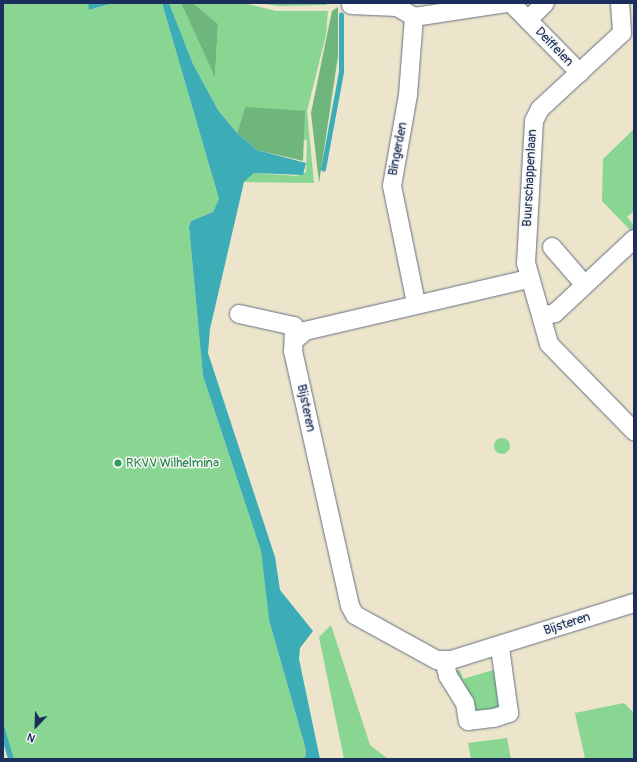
<!DOCTYPE html>
<html>
<head>
<meta charset="utf-8">
<style>
  body { margin:0 }
  #map { position:relative; width:637px; height:762px; overflow:hidden; background:#ece5cb; font-family:Pangolin,sans-serif }
  div>[style] { position:absolute }
  [style*='--x'] { left:calc(var(--x)*1px); top:calc(var(--y)*1px); width:calc(var(--w)*1px); rotate:calc(var(--a)*1deg) }
  .green>* { inset:0; background:#89d592 }
  .round { border-radius:50% }
  .forest>* { inset:0; background:#6eb67c }
  .water>* { inset:0; background:#3cadb7 }
  .stream>* { height:4.5px; margin:-2.25px; padding:0 2.25px; transform-origin:2.25px; border-radius:2.25px; background:#3cadb7 }
  .roads { filter:drop-shadow(0 0 1px #646f84) drop-shadow(0 0 1px #646f84) }
  .minor>* { height:18px; margin:-9px; padding:0 9px; transform-origin:9px; border-radius:9px; background:#fff }
  .dots>* { width:11px; height:11px; translate:-50% -50%; box-sizing:border-box; border:2px solid #f6f6f2; border-radius:50% }
  span { translate:-50% -50%; white-space:nowrap; text-align:center; line-height:1.15; -webkit-text-stroke:3px #f6f6f2; paint-order:stroke }
  .street-label { font-size:13px; color:#1b2f5e }
  .leisure-label { font-size:13px; color:#27864d }
  .left { translate:0 -50%; text-align:left }
  .frame { position:absolute; inset:0; border:4px solid #1b2f5e; pointer-events:none }
  .north { position:absolute; left:16px; top:706px; width:40px; height:40px; -webkit-text-stroke:3px #f6f6f2; paint-order:stroke; rotate:203deg; font-size:11px; font-weight:700; line-height:16px; text-align:center; color:#1b2f5e }
  .north::after { content:''; display:block; margin:auto; width:14px; height:18px; background:#1b2f5e; clip-path:polygon(50% 0,100% 100%,50% 72%,0 100%) }
</style>
</head>
<body>
<div id="map">
  <div class="green">
    <i style="clip-path:polygon(3px 3px,88px 3px,90px 10px,113px 3px,162px 3px,219px 199px,213px 212px,191px 221px,189px 227px,203px 376px,261px 551px,269px 620px,306px 750px,305px 759px,14px 759px,3px 722px)"></i>
    <i style="clip-path:polygon(169px 3px,181px 3px,215px 76px,218px 24px,193px 3px,244px 3px,276px 11px,328px 11px,326px 35px,307px 111px,314px 183px,244px 182px,254px 173px,297px 176px,306px 172px,307px 141px,245px 107px,237px 133px,218px 110px,193px 64px)"></i>
    <i style="clip-path:polygon(258px 3px,327px 3px,327px 5px,278px 6px)"></i>
    <i style="clip-path:polygon(634px 129px,634px 211px,627px 217px,634px 225px,633px 233px,602px 201px,603px 159px)"></i>
    <i class="round" style="left:494px;top:438px;width:16px;height:16px"></i>
    <i style="clip-path:polygon(331px 625px,370px 745px,388px 759px,344px 759px,319px 637px)"></i>
    <i style="clip-path:polygon(500px 668px,504px 707px,474px 714px,453px 672px,460px 670px,463px 679px)"></i>
    <i style="clip-path:polygon(624px 703px,634px 713px,634px 759px,585px 759px,575px 713px)"></i>
    <i style="clip-path:polygon(507px 738px,511px 759px,471px 759px,468px 743px)"></i>
  </div>
  <div class="forest">
    <i style="clip-path:polygon(181px 3px,193px 3px,218px 24px,215px 77px)"></i>
    <i style="clip-path:polygon(338px 7px,338px 56px,319px 183px,311px 113px,332px 11px)"></i>
    <i style="clip-path:polygon(245px 107px,305px 111px,303px 161px,257px 150px,237px 133px)"></i>
  </div>
  <div class="water">
    <i style="clip-path:polygon(88px 3px,113px 3px,89px 10px)"></i>
    <i style="clip-path:polygon(162px 3px,169px 3px,193px 64px,218px 110px,237px 133px,257px 150px,306px 163px,303px 175px,254px 173px,244px 182px,210px 329px,208px 353px,275px 557px,280px 590px,313px 631px,300px 648px,299px 659px,320px 759px,305px 759px,306px 750px,269px 620px,261px 551px,203px 376px,189px 227px,191px 221px,213px 212px,219px 199px)"></i>
    <i style="clip-path:polygon(3px 722px,14px 759px,8px 759px,3px 742px)"></i>
  </div>
  <div class="stream">
    <i style="--x:323;--y:169;--w:99;--a:-79.5"></i>
    <i style="--x:341;--y:72;--w:57;--a:-90"></i>
  </div>
  <div class="roads">
    <div class="minor">
      <i style="--x:511;--y:3;--w:98;--a:45.4"></i>
      <i style="--x:620;--y:3;--w:30;--a:86"></i>
      <i style="--x:622;--y:33;--w:112;--a:137.2"></i>
      <i style="--x:540;--y:109;--w:13;--a:117"></i>
      <i style="--x:534;--y:121;--w:142;--a:93.2"></i>
      <i style="--x:526;--y:263;--w:84;--a:74.1"></i>
      <i style="--x:549;--y:344;--w:122;--a:45.7"></i>
      <i style="--x:351;--y:5;--w:46;--a:2.5"></i>
      <i style="--x:397;--y:7;--w:20;--a:30"></i>
      <i style="--x:414;--y:17;--w:95;--a:-8.5"></i>
      <i style="--x:414;--y:17;--w:78;--a:94.4"></i>
      <i style="--x:408;--y:95;--w:92;--a:100"></i>
      <i style="--x:392;--y:186;--w:119;--a:78.4"></i>
      <i style="--x:528;--y:20;--w:24;--a:-45"></i>
      <i style="--x:552;--y:247;--w:49;--a:49.1"></i>
      <i style="--x:239;--y:314;--w:56;--a:12.3"></i>
      <i style="--x:294;--y:326;--w:25;--a:92"></i>
      <i style="--x:293;--y:351;--w:261;--a:77.4"></i>
      <i style="--x:350;--y:606;--w:10;--a:61"></i>
      <i style="--x:355;--y:615;--w:94;--a:28.8"></i>
      <i style="--x:437;--y:660;--w:14;--a:0"></i>
      <i style="--x:451;--y:660;--w:192;--a:-17.3"></i>
      <i style="--x:541;--y:316;--w:14;--a:-12"></i>
      <i style="--x:555;--y:313;--w:108;--a:-43.1"></i>
      <i style="--x:296;--y:339;--w:12;--a:-42"></i>
      <i style="--x:305;--y:331;--w:230;--a:-13.1"></i>
      <i style="--x:444;--y:660;--w:16;--a:76"></i>
      <i style="--x:448;--y:676;--w:32;--a:58"></i>
      <i style="--x:465;--y:703;--w:18;--a:81"></i>
      <i style="--x:468;--y:721;--w:26;--a:-7"></i>
      <i style="--x:494;--y:718;--w:16;--a:-18"></i>
      <i style="--x:509;--y:713;--w:67;--a:-97.8"></i>
    </div>
  </div>
  <div class="dots">
    <i style="left:118px;top:463px;background:#2e9e5b"></i>
  </div>
  <div class="street-label">
    <span style="left:554px;top:47px;rotate:46deg">Deiffelen</span>
    <span style="left:398px;top:149px;rotate:-79deg">Bingerden</span>
    <span style="left:530px;top:178px;rotate:-87deg">Buurschappenlaan</span>
    <span style="left:306px;top:408px;rotate:78deg">Bijsteren</span>
    <span style="left:567px;top:624px;rotate:-18deg">Bijsteren</span>
  </div>
  <div class="leisure-label">
    <span class="left" style="left:126px;top:463px">RKVV Wilhelmina</span>
  </div>
  <div class="frame"></div>
  <div class="north">N</div>
</div>
</body>
</html>
